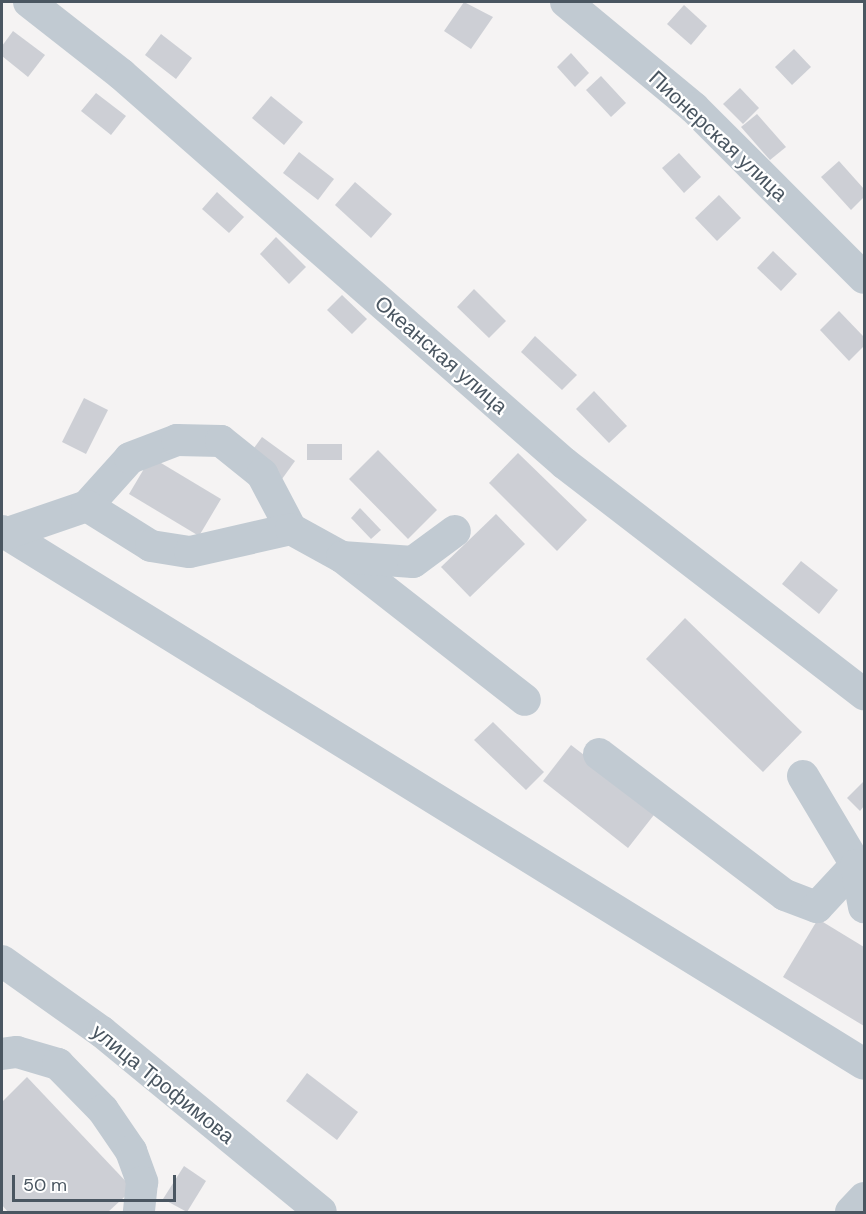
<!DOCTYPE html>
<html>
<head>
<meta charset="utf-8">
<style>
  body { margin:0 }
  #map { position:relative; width:866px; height:1214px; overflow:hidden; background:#f5f3f3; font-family:"DM Sans",sans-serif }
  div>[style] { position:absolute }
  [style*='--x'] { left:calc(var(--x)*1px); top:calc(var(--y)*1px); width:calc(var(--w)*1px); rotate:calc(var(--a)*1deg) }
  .building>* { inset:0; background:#cdcfd5 }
  .minor>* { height:32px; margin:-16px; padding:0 16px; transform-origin:16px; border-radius:16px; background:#c1cad2 }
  span { translate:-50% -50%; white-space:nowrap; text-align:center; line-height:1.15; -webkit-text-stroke:4.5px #fff; paint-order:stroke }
  .street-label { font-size:21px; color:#4a5661 }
  .frame { position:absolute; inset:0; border:3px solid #4a5661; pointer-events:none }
  .scale { position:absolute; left:12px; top:1175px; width:164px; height:27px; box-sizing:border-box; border:3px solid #4a5661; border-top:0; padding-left:8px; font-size:18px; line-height:21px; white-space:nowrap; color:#4a5661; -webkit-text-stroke:4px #fff; paint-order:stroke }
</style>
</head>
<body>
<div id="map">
  <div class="building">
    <i style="clip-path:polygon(464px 2px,493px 17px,471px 49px,444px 31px)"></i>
    <i style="clip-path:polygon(684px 5px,707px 26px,691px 45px,667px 24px)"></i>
    <i style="clip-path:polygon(13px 31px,45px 55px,28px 77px,2px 56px,2px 46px)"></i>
    <i style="clip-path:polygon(161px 34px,192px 58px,176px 79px,145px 55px)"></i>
    <i style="clip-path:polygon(794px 49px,811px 67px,792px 85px,775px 67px)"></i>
    <i style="clip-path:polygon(571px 53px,589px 73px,575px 87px,557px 67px)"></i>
    <i style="clip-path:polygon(601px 76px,626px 103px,611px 117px,586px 90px)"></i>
    <i style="clip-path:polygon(740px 88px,759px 108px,743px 124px,723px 104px)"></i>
    <i style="clip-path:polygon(96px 93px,126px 116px,111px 135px,81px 111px)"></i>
    <i style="clip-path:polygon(271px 96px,303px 122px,284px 145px,252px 118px)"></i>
    <i style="clip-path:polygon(757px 114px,786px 147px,770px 160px,741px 127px)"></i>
    <i style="clip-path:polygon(299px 152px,334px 179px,318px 200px,283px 173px)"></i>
    <i style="clip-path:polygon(679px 153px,701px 177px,684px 193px,662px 168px)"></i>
    <i style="clip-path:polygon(839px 161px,864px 189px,864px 197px,851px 210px,821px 177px)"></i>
    <i style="clip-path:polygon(355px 182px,392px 214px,371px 238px,335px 205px)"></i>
    <i style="clip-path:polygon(217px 192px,244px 217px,229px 233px,202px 209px)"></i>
    <i style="clip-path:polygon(719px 195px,741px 218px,717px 241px,695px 218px)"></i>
    <i style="clip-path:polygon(276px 237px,306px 267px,289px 284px,260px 254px)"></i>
    <i style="clip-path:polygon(773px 251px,797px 274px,781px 291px,757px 268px)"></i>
    <i style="clip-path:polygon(474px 289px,506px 321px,489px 338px,457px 307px)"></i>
    <i style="clip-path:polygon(342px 295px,367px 319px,352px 334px,327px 310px)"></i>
    <i style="clip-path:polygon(839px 311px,864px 337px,864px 346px,849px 361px,820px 330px)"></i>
    <i style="clip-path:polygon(535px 336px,577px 375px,562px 390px,521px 352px)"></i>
    <i style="clip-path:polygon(594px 391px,627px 426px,609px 443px,576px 409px)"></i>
    <i style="clip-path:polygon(84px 398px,108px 410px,86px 454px,62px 442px)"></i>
    <i style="clip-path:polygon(262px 437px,295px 461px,282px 479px,249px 455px)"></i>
    <i style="clip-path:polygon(307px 444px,342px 444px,342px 460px,307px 460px)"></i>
    <i style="clip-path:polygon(378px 450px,437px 510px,408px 539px,349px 479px)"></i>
    <i style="clip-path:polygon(518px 453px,587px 520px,557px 551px,489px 483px)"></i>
    <i style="clip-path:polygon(151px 457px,221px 499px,199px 536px,129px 494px)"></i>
    <i style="clip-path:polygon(360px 508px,381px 530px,371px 539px,351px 518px)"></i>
    <i style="clip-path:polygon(496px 514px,525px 544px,470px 597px,441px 567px)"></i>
    <i style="clip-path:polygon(801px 561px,838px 590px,819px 614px,782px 584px)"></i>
    <i style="clip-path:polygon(685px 618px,802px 732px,763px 772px,646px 659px)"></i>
    <i style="clip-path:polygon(493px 722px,544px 772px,526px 790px,474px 740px)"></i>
    <i style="clip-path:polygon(571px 745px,657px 811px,628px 848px,543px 781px)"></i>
    <i style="clip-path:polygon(864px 781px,864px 806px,860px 811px,847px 798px)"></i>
    <i style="clip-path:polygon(818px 919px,864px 947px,864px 1026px,783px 977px)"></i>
    <i style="clip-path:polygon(307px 1073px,358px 1112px,337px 1140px,286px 1101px)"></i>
    <i style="clip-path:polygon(27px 1077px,133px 1189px,108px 1212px,8px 1212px,2px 1205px,2px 1102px)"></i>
    <i style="clip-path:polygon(184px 1166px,206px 1181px,187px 1212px,163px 1199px)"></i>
  </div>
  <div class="minor">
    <i style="--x:29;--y:2;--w:117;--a:38"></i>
    <i style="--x:121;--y:74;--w:590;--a:41.29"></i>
    <i style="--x:564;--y:463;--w:379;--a:37.6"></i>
    <i style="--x:566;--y:2;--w:166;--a:39.6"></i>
    <i style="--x:694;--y:108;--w:240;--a:45"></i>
    <i style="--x:87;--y:506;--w:64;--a:-48.1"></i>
    <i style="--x:130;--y:458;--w:50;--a:-21"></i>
    <i style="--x:177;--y:440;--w:44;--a:1.3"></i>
    <i style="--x:221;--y:441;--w:53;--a:38.8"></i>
    <i style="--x:262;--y:474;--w:62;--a:62.2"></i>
    <i style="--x:2;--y:531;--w:1013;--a:31.73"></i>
    <i style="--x:5;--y:534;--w:87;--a:-18.9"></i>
    <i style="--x:87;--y:506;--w:75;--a:32"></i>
    <i style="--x:151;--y:546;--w:39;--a:9"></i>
    <i style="--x:190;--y:552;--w:104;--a:-12.8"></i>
    <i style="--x:291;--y:529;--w:58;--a:28.8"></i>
    <i style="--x:342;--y:557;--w:232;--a:38"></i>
    <i style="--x:342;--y:557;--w:71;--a:4"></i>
    <i style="--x:413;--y:562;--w:52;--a:-36.4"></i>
    <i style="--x:599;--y:754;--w:233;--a:37.2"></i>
    <i style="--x:785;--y:895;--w:34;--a:21"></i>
    <i style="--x:817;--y:907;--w:57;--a:-47.1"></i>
    <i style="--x:803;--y:776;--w:104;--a:59.2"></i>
    <i style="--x:856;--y:865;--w:43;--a:79.2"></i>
    <i style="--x:2;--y:961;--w:123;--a:35.4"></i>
    <i style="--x:102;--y:1032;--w:283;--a:39.4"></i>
    <i style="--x:2;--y:1054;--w:15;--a:-8"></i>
    <i style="--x:17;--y:1052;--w:43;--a:16.3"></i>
    <i style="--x:58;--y:1064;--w:64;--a:45.6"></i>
    <i style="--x:103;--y:1110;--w:50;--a:55.7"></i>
    <i style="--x:131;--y:1151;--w:33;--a:70"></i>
    <i style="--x:142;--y:1182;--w:30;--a:96"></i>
    <i style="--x:851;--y:1212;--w:19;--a:-47"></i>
  </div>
  <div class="street-label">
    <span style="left:718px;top:136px;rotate:43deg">Пионерская улица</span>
    <span style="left:441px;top:355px;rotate:41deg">Океанская улица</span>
    <span style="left:163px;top:1084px;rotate:39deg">улица Трофимова</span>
  </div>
  <div class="frame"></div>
  <div class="scale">50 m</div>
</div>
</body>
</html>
